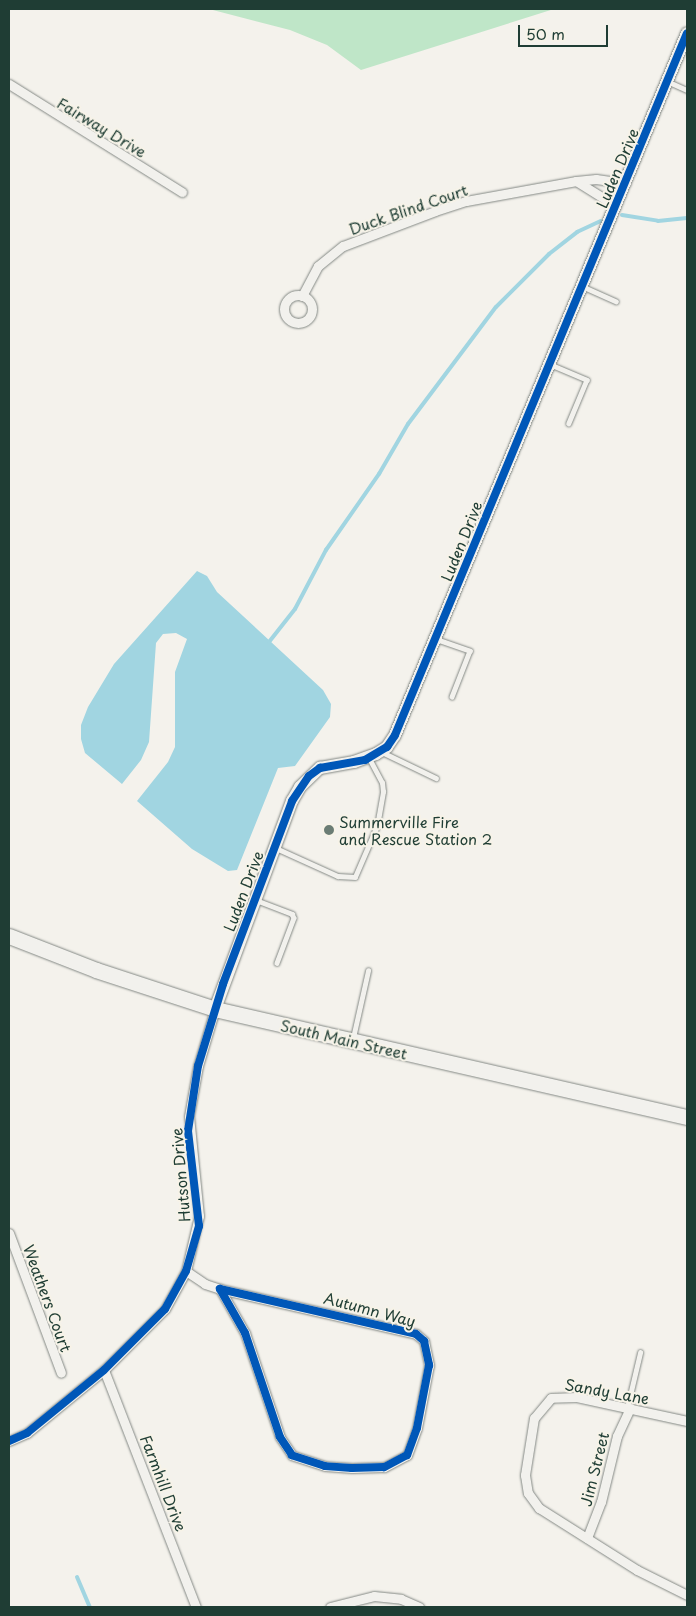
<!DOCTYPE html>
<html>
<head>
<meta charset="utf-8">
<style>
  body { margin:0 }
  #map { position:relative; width:696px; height:1616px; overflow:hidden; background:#f4f2ec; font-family:"Playpen Sans",sans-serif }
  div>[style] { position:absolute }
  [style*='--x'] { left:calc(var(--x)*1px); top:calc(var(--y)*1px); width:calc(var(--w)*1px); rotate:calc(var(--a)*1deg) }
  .green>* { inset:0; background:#bfe6c8 }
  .water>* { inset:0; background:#a1d5e1 }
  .stream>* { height:4px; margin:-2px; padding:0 2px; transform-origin:2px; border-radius:2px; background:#a1d5e1 }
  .roads { filter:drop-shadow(0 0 1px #848985) drop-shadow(0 0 1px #848985) }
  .lane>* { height:4.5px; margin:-2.25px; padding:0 2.25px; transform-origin:2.25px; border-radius:2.25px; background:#f2f1ed }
  .street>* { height:9px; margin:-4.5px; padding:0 4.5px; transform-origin:4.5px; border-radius:4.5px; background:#f2f1ed }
  .street>.ring { margin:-4.5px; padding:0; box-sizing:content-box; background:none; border:9px solid #f2f1ed; border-radius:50% }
  .secondary>* { height:12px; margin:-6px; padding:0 6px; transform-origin:6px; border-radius:6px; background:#f2f1ed }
  .primary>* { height:15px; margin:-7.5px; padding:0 7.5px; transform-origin:7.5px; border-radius:7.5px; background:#f2f1ed }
  .cycleway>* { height:8px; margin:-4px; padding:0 4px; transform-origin:4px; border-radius:4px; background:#0057b8 }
  .dots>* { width:14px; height:14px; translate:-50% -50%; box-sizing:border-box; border:2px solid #f7f3e8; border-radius:50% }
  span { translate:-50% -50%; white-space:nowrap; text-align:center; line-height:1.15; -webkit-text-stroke:4px #f7f3e8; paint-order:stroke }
  .street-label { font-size:15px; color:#1f3d34 }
  .poi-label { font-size:15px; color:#1f3d34 }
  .left { translate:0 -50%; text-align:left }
  .frame { position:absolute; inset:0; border:10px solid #1f3d34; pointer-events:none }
  .scale { position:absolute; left:518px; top:25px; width:90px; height:22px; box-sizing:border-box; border:2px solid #1f3d34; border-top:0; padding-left:6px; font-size:15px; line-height:18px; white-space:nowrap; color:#1f3d34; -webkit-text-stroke:4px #f7f3e8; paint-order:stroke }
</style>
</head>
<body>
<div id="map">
  <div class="green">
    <i style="clip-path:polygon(209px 9px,554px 9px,361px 70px,327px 45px,290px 30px)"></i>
  </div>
  <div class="water">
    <i style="clip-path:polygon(197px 571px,207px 576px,217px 592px,323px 690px,331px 704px,330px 717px,295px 766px,278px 768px,237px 870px,228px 871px,192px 849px,137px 801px,168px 762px,175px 747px,175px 672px,187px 639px,176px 633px,163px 634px,156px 643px,149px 742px,141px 760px,122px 784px,85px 753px,81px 739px,81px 725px,88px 707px,114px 664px)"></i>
  </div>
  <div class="stream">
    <i style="--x:622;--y:215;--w:36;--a:9"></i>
    <i style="--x:658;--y:221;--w:29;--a:-6"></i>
    <i style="--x:269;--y:642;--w:42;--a:-51.8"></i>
    <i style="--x:295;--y:609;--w:67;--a:-62.3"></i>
    <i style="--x:326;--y:550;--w:93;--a:-55.1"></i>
    <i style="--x:379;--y:474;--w:58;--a:-59.9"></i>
    <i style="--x:408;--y:424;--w:146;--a:-53.1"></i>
    <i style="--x:496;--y:307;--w:75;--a:-45"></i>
    <i style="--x:549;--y:254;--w:36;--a:-38"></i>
    <i style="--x:577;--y:232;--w:26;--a:-25"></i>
    <i style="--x:77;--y:1577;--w:33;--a:67"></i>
  </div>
  <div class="roads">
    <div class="lane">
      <i style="--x:669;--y:82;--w:20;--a:24"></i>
      <i style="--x:584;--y:287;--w:35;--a:24"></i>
      <i style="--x:552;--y:365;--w:38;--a:23"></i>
      <i style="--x:587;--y:380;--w:47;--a:112.7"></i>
      <i style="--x:436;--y:639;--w:36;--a:19"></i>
      <i style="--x:470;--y:651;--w:49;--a:111.4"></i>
      <i style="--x:382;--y:752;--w:60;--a:25.7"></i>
      <i style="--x:276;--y:848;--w:68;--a:24.3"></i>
      <i style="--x:338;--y:876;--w:17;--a:3"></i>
      <i style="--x:355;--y:877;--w:56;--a:-66.7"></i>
      <i style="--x:377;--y:826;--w:35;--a:-80"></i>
      <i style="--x:383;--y:792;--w:9;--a:-96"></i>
      <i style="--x:382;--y:783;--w:27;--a:-118"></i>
      <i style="--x:256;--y:900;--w:39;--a:21"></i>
      <i style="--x:292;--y:914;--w:4;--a:63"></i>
      <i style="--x:294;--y:918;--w:48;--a:110.7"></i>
      <i style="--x:353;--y:1038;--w:69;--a:-77.4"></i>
      <i style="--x:627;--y:1408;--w:57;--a:-76.7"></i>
    </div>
    <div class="street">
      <i style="--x:9;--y:84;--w:204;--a:32"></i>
      <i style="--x:576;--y:181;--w:47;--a:32"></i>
      <i class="ring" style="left:284px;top:295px;width:19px;height:19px"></i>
      <i style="--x:302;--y:296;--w:34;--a:-62"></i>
      <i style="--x:318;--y:266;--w:32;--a:-39"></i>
      <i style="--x:343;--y:246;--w:98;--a:-20.8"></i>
      <i style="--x:435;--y:211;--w:33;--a:-18"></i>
      <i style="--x:466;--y:201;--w:112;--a:-10.3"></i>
      <i style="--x:576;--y:181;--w:20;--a:-6"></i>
      <i style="--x:596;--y:179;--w:30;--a:8"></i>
      <i style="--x:9;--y:1233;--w:149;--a:69.6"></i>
      <i style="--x:186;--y:1271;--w:23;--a:34"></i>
      <i style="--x:205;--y:1284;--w:16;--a:18"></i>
      <i style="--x:220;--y:1289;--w:201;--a:12.9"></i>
      <i style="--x:416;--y:1334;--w:11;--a:41"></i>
      <i style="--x:424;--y:1341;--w:25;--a:78"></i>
      <i style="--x:429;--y:1365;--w:64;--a:100.8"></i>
      <i style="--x:417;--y:1428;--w:29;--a:110"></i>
      <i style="--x:407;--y:1455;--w:26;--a:152"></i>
      <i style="--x:384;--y:1467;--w:32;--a:178"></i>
      <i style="--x:352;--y:1468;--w:27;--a:-176"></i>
      <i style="--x:325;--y:1466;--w:35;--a:-162"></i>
      <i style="--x:292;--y:1455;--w:22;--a:-124"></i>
      <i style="--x:280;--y:1437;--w:110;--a:-108.6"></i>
      <i style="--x:245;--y:1333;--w:51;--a:-119.6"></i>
      <i style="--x:104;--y:1370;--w:254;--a:68.8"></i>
      <i style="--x:687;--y:1421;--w:114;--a:-167.8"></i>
      <i style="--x:576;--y:1397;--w:25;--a:178"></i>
      <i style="--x:551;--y:1398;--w:26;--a:130"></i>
      <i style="--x:534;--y:1418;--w:58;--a:99"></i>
      <i style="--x:525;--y:1475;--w:18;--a:81"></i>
      <i style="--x:528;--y:1493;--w:19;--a:54"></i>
      <i style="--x:539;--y:1508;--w:116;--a:32.3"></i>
      <i style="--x:637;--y:1570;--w:56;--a:26.6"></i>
      <i style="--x:9;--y:1441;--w:20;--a:-24"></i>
      <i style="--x:27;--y:1433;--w:99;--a:-39.3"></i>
      <i style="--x:104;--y:1370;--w:86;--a:-45"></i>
      <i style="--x:165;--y:1309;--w:43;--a:-61.1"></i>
      <i style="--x:186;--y:1271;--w:57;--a:-76.7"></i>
      <i style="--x:199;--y:1216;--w:100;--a:-95.7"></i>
      <i style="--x:189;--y:1116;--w:51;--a:-79.8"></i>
      <i style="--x:198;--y:1066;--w:59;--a:-73.4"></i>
      <i style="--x:587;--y:1538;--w:39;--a:-69"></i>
      <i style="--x:601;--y:1502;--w:68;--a:-76.4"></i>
      <i style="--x:617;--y:1436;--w:31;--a:-65"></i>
      <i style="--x:330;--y:1607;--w:45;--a:-14"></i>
      <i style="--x:374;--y:1596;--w:27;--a:6"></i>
      <i style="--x:401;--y:1599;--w:20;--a:24"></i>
    </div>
    <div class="secondary">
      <i style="--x:215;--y:1009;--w:222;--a:-69.7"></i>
      <i style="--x:292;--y:801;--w:16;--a:-60"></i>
      <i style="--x:300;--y:787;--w:28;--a:-44"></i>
      <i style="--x:320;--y:768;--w:35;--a:-10"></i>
      <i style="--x:354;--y:762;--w:23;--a:-20"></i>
      <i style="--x:376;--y:754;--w:13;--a:-32"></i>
      <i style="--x:387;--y:747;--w:14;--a:-56"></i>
      <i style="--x:395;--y:735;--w:760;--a:-67.41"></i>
    </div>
    <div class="primary">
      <i style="--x:9;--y:936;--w:93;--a:21.3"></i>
      <i style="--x:96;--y:970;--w:125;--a:18.1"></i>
      <i style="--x:215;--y:1009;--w:484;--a:12.9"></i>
    </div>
  </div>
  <div class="cycleway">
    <i style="--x:220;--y:1289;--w:201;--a:12.9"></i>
    <i style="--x:416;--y:1334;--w:11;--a:41"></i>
    <i style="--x:424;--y:1341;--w:25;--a:78"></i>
    <i style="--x:429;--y:1365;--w:64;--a:100.8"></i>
    <i style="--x:417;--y:1428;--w:29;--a:110"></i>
    <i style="--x:407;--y:1455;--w:26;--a:152"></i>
    <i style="--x:384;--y:1467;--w:32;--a:178"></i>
    <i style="--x:352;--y:1468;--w:27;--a:-176"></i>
    <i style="--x:325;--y:1466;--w:35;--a:-162"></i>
    <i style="--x:292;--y:1455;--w:22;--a:-124"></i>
    <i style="--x:280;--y:1437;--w:110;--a:-108.6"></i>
    <i style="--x:245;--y:1333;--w:51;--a:-119.6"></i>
    <i style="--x:9;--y:1441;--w:20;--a:-24"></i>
    <i style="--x:27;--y:1433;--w:99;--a:-39.3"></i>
    <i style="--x:104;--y:1370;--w:86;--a:-45"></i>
    <i style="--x:165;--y:1309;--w:43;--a:-61.1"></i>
    <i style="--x:186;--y:1271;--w:47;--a:-73.9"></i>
    <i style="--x:199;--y:1226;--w:96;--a:-96.6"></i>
    <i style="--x:188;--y:1131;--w:66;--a:-81.3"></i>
    <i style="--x:198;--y:1066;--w:86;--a:-73"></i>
    <i style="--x:223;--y:984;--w:196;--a:-69.3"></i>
    <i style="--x:292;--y:801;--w:30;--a:-56"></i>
    <i style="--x:309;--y:776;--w:14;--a:-36"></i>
    <i style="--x:320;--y:768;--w:46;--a:-10.1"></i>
    <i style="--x:365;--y:760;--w:26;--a:-31"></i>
    <i style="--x:387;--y:747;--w:14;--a:-56"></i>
    <i style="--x:395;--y:735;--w:760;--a:-67.41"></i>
  </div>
  <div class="dots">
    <i style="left:329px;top:830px;background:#6a7c74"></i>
  </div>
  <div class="street-label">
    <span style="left:102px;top:127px;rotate:31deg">Fairway Drive</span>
    <span style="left:617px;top:168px;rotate:-67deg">Luden Drive</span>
    <span style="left:408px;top:209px;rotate:-19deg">Duck Blind Court</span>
    <span style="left:461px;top:541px;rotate:-68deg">Luden Drive</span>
    <span style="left:243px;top:891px;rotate:-69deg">Luden Drive</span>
    <span style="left:344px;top:1039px;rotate:13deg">South Main Street</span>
    <span style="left:180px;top:1175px;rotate:-95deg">Hutson Drive</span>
    <span style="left:48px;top:1298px;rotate:70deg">Weathers Court</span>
    <span style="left:370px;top:1309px;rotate:15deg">Autumn Way</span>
    <span style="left:607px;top:1391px;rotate:10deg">Sandy Lane</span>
    <span style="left:594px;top:1469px;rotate:-76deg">Jim Street</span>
    <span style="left:164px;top:1483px;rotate:69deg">Farmhill Drive</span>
  </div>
  <div class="poi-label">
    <span class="left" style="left:339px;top:830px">Summerville Fire<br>and Rescue Station 2</span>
  </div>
  <div class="frame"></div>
  <div class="scale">50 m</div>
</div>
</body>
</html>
